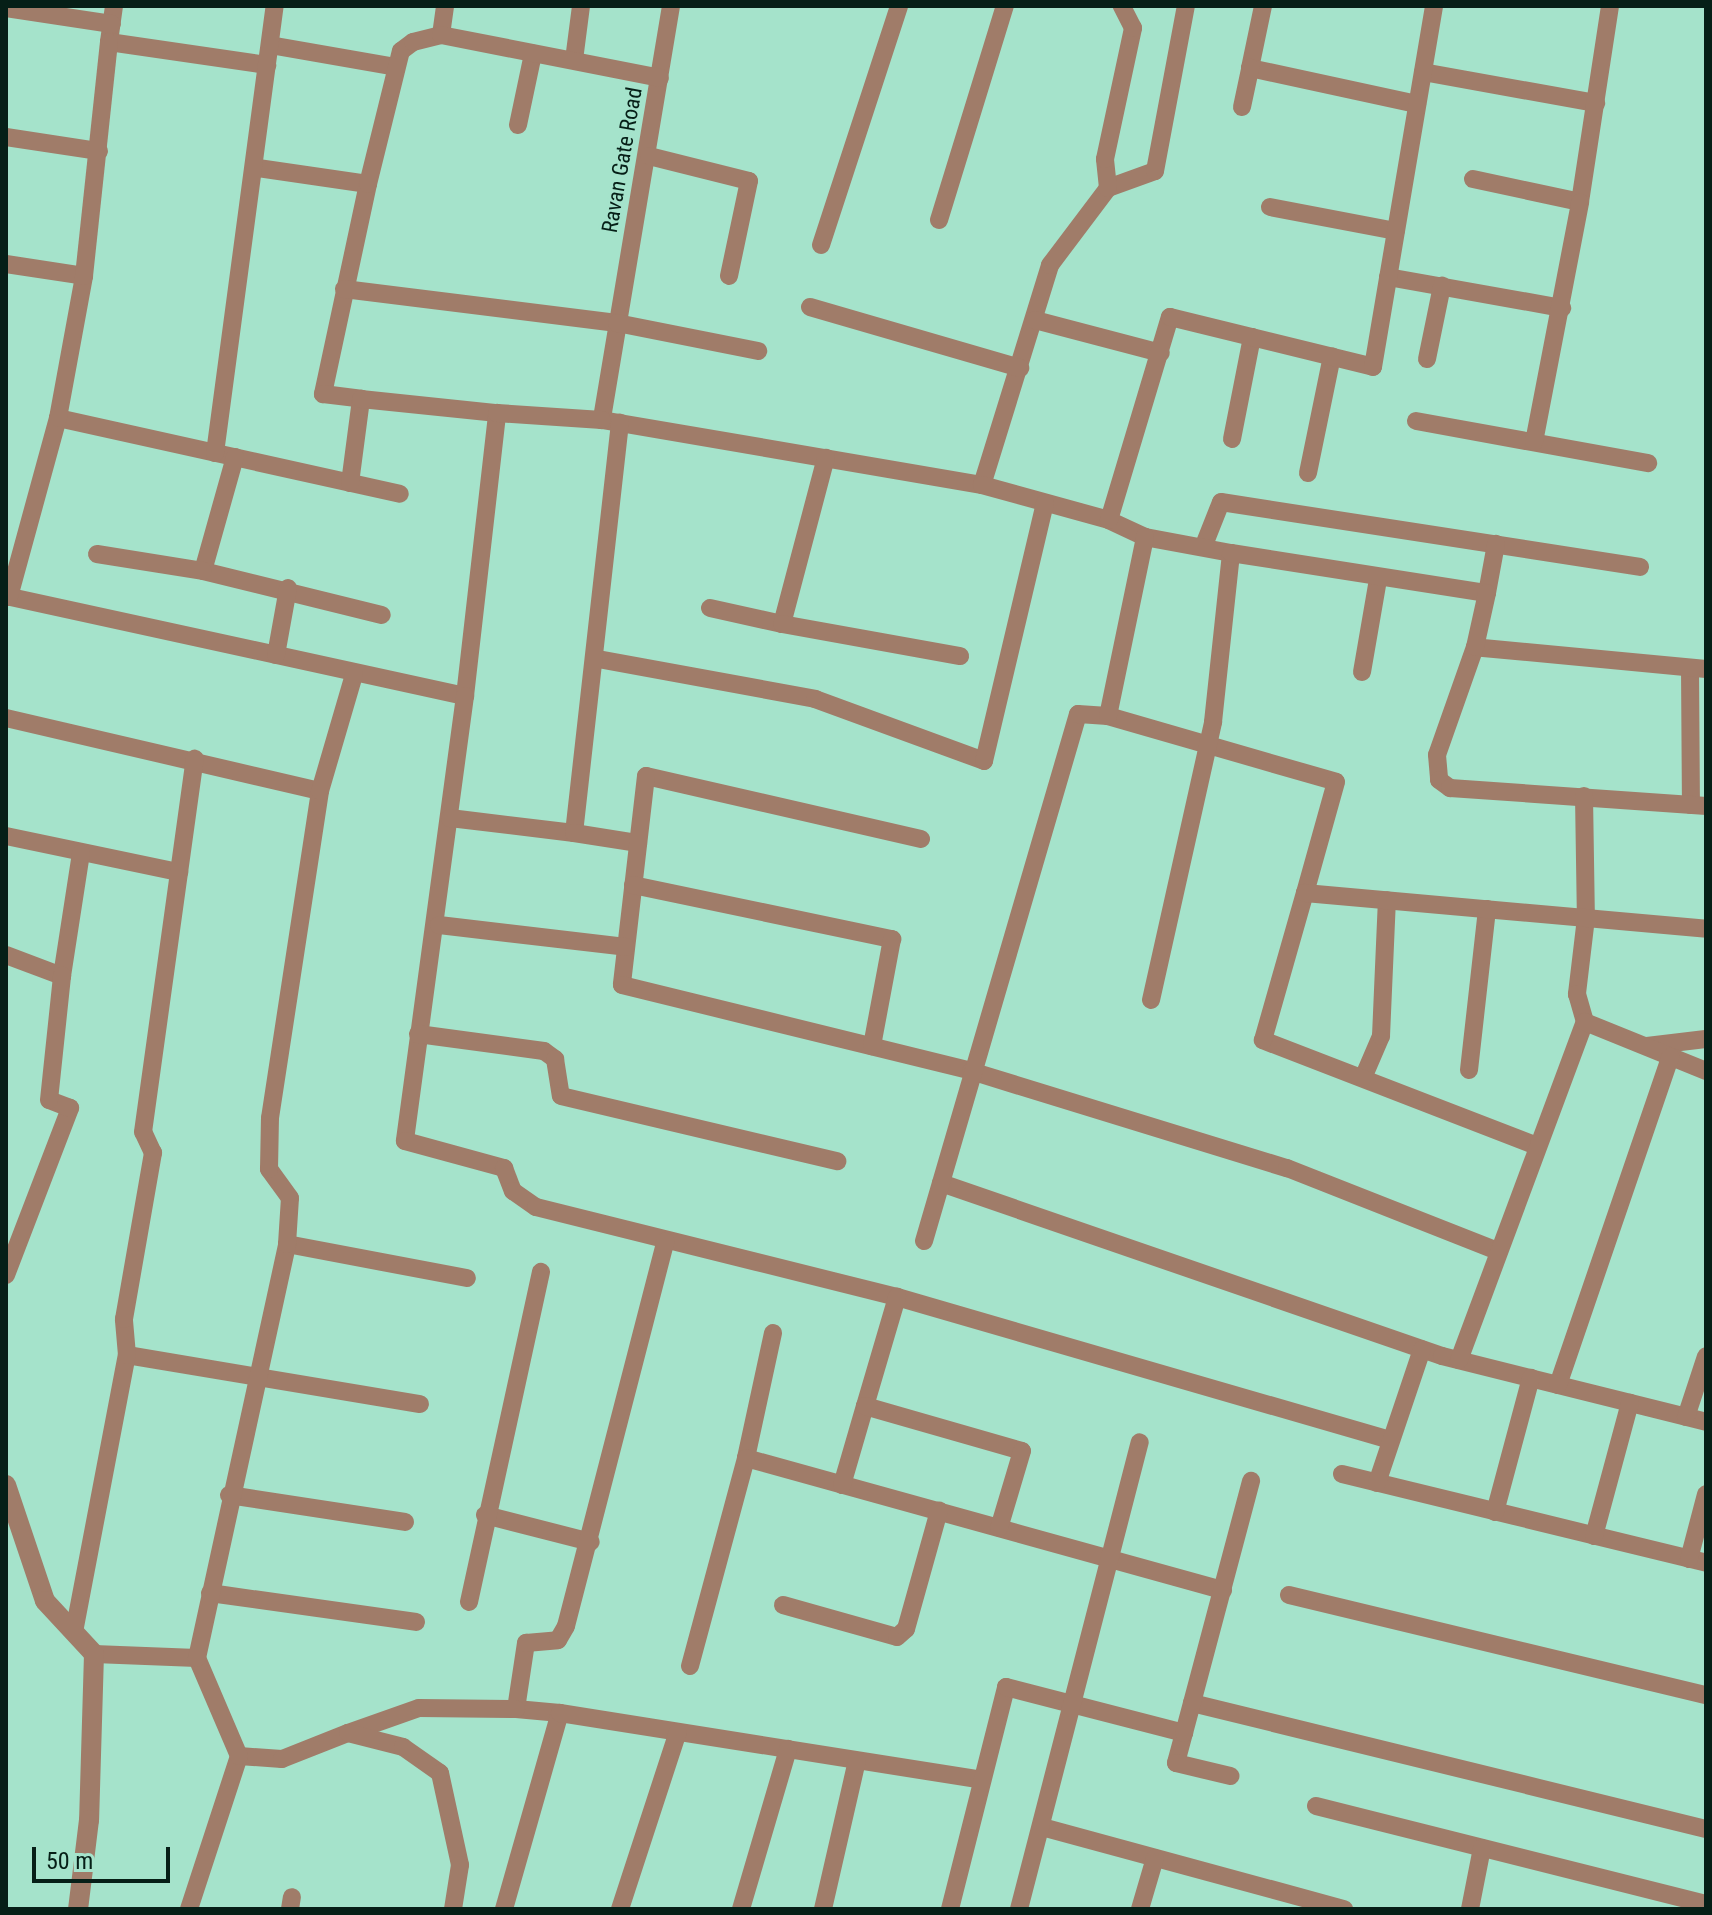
<!DOCTYPE html>
<html>
<head>
<meta charset="utf-8">
<style>
  body { margin:0 }
  #map { position:relative; width:1712px; height:1915px; overflow:hidden; background:#a5e3cb; font-family:"Roboto Condensed",sans-serif }
  div>[style] { position:absolute }
  [style*='--x'] { left:calc(var(--x)*1px); top:calc(var(--y)*1px); width:calc(var(--w)*1px); rotate:calc(var(--a)*1deg) }
  .minor>* { height:18px; margin:-9px; padding:0 9px; transform-origin:9px; border-radius:9px; background:#a07c69 }
  .tertiary>* { height:20px; margin:-10px; padding:0 10px; transform-origin:10px; border-radius:10px; background:#a07c69 }
  span { translate:-50% -50%; white-space:nowrap; text-align:center; line-height:1.15; -webkit-text-stroke:6px #a5e3cb; paint-order:stroke }
  .street-label { font-size:22px; color:#061f17 }
  .frame { position:absolute; inset:0; border:8px solid #061f17; pointer-events:none }
  .scale { position:absolute; left:32px; top:1847px; width:138px; height:36px; box-sizing:border-box; border:4px solid #061f17; border-top:0; padding-left:10px; font-size:24px; line-height:28px; white-space:nowrap; color:#061f17; -webkit-text-stroke:6px #a5e3cb; paint-order:stroke }
</style>
</head>
<body>
<div id="map">
  <div class="minor">
    <i style="--x:114;--y:6;--w:36;--a:98"></i>
    <i style="--x:109;--y:42;--w:160;--a:8.3"></i>
    <i style="--x:671;--y:6;--w:420;--a:99.5"></i>
    <i style="--x:602;--y:420;--w:386;--a:9.7"></i>
    <i style="--x:982;--y:485;--w:230;--a:-72.8"></i>
    <i style="--x:1050;--y:265;--w:96;--a:-53"></i>
    <i style="--x:1108;--y:188;--w:50;--a:-19.9"></i>
    <i style="--x:1155;--y:171;--w:168;--a:-79.4"></i>
    <i style="--x:1263;--y:6;--w:63;--a:101.8"></i>
    <i style="--x:1250;--y:68;--w:171;--a:12.2"></i>
    <i style="--x:6;--y:8;--w:107;--a:8.6"></i>
    <i style="--x:441;--y:35;--w:29;--a:-82"></i>
    <i style="--x:270;--y:45;--w:128;--a:9.9"></i>
    <i style="--x:574;--y:60;--w:54;--a:-82.6"></i>
    <i style="--x:1423;--y:72;--w:176;--a:10.2"></i>
    <i style="--x:1242;--y:107;--w:40;--a:-78"></i>
    <i style="--x:518;--y:125;--w:73;--a:-78.1"></i>
    <i style="--x:6;--y:137;--w:94;--a:8.6"></i>
    <i style="--x:649;--y:156;--w:103;--a:14"></i>
    <i style="--x:749;--y:181;--w:97;--a:101.9"></i>
    <i style="--x:258;--y:168;--w:111;--a:8.3"></i>
    <i style="--x:368;--y:184;--w:215;--a:102.1"></i>
    <i style="--x:323;--y:394;--w:38;--a:7"></i>
    <i style="--x:1473;--y:179;--w:109;--a:12.1"></i>
    <i style="--x:1580;--y:202;--w:198;--a:-81.3"></i>
    <i style="--x:368;--y:184;--w:137;--a:-76.1"></i>
    <i style="--x:401;--y:51;--w:15;--a:-37"></i>
    <i style="--x:413;--y:42;--w:29;--a:-14"></i>
    <i style="--x:441;--y:35;--w:223;--a:11.1"></i>
    <i style="--x:1108;--y:188;--w:29;--a:-96"></i>
    <i style="--x:1105;--y:159;--w:134;--a:-77.9"></i>
    <i style="--x:1133;--y:28;--w:25;--a:-117"></i>
    <i style="--x:1270;--y:207;--w:128;--a:10.8"></i>
    <i style="--x:939;--y:220;--w:224;--a:-72.9"></i>
    <i style="--x:821;--y:245;--w:251;--a:-71.9"></i>
    <i style="--x:6;--y:264;--w:79;--a:8.7"></i>
    <i style="--x:1388;--y:277;--w:177;--a:10.1"></i>
    <i style="--x:344;--y:289;--w:275;--a:7.1"></i>
    <i style="--x:617;--y:323;--w:144;--a:11.2"></i>
    <i style="--x:810;--y:307;--w:219;--a:16.2"></i>
    <i style="--x:1035;--y:320;--w:130;--a:14.7"></i>
    <i style="--x:1427;--y:359;--w:75;--a:-78.4"></i>
    <i style="--x:58;--y:418;--w:350;--a:12.5"></i>
    <i style="--x:1416;--y:421;--w:236;--a:10.3"></i>
    <i style="--x:1232;--y:439;--w:104;--a:-78.9"></i>
    <i style="--x:1534;--y:442;--w:244;--a:-79.1"></i>
    <i style="--x:215;--y:453;--w:451;--a:-82.4"></i>
    <i style="--x:235;--y:457;--w:118;--a:105.7"></i>
    <i style="--x:203;--y:571;--w:184;--a:13.8"></i>
    <i style="--x:1308;--y:473;--w:119;--a:-78.4"></i>
    <i style="--x:350;--y:483;--w:85;--a:-82.5"></i>
    <i style="--x:361;--y:399;--w:137;--a:5.9"></i>
    <i style="--x:982;--y:485;--w:132;--a:15.4"></i>
    <i style="--x:1204;--y:545;--w:46;--a:-68.4"></i>
    <i style="--x:1221;--y:502;--w:424;--a:8.8"></i>
    <i style="--x:1231;--y:553;--w:87;--a:-169.5"></i>
    <i style="--x:1145;--y:537;--w:40;--a:-155"></i>
    <i style="--x:1109;--y:520;--w:212;--a:-73.3"></i>
    <i style="--x:1170;--y:317;--w:209;--a:13.8"></i>
    <i style="--x:1373;--y:367;--w:366;--a:-80.4"></i>
    <i style="--x:97;--y:554;--w:107;--a:9.1"></i>
    <i style="--x:1487;--y:593;--w:50;--a:-79.6"></i>
    <i style="--x:6;--y:596;--w:470;--a:12.3"></i>
    <i style="--x:465;--y:696;--w:285;--a:-83.5"></i>
    <i style="--x:497;--y:413;--w:105;--a:3.8"></i>
    <i style="--x:9;--y:597;--w:186;--a:-74.7"></i>
    <i style="--x:58;--y:418;--w:144;--a:-79.6"></i>
    <i style="--x:84;--y:276;--w:235;--a:-83.9"></i>
    <i style="--x:710;--y:608;--w:74;--a:12.5"></i>
    <i style="--x:782;--y:624;--w:172;--a:-75.2"></i>
    <i style="--x:782;--y:624;--w:181;--a:10.2"></i>
    <i style="--x:276;--y:655;--w:68;--a:-79.8"></i>
    <i style="--x:598;--y:659;--w:221;--a:10.4"></i>
    <i style="--x:815;--y:699;--w:180;--a:20.1"></i>
    <i style="--x:984;--y:761;--w:265;--a:-76.7"></i>
    <i style="--x:1690;--y:668;--w:137;--a:89.6"></i>
    <i style="--x:1706;--y:669;--w:232;--a:-174.6"></i>
    <i style="--x:1475;--y:647;--w:114;--a:109.4"></i>
    <i style="--x:1437;--y:755;--w:25;--a:85"></i>
    <i style="--x:1439;--y:780;--w:14;--a:36"></i>
    <i style="--x:1450;--y:788;--w:257;--a:4"></i>
    <i style="--x:1362;--y:672;--w:94;--a:-80.2"></i>
    <i style="--x:465;--y:696;--w:449;--a:97.7"></i>
    <i style="--x:405;--y:1141;--w:103;--a:15.3"></i>
    <i style="--x:504;--y:1168;--w:25;--a:69"></i>
    <i style="--x:513;--y:1191;--w:28;--a:35"></i>
    <i style="--x:536;--y:1207;--w:372;--a:14"></i>
    <i style="--x:897;--y:1297;--w:513;--a:16.18"></i>
    <i style="--x:1108;--y:716;--w:237;--a:16.1"></i>
    <i style="--x:1336;--y:782;--w:115;--a:105.6"></i>
    <i style="--x:6;--y:718;--w:322;--a:13.1"></i>
    <i style="--x:1584;--y:796;--w:122;--a:89.1"></i>
    <i style="--x:1586;--y:918;--w:77;--a:96.8"></i>
    <i style="--x:1577;--y:994;--w:29;--a:74"></i>
    <i style="--x:450;--y:818;--w:125;--a:6.9"></i>
    <i style="--x:574;--y:833;--w:413;--a:-83.6"></i>
    <i style="--x:574;--y:833;--w:65;--a:8.9"></i>
    <i style="--x:6;--y:836;--w:177;--a:11.8"></i>
    <i style="--x:921;--y:839;--w:282;--a:-167.1"></i>
    <i style="--x:646;--y:776;--w:210;--a:96.6"></i>
    <i style="--x:622;--y:985;--w:359;--a:13.8"></i>
    <i style="--x:971;--y:1071;--w:331;--a:17.1"></i>
    <i style="--x:1287;--y:1168;--w:224;--a:21.5"></i>
    <i style="--x:633;--y:885;--w:265;--a:11.8"></i>
    <i style="--x:892;--y:939;--w:109;--a:100.6"></i>
    <i style="--x:439;--y:925;--w:188;--a:6.7"></i>
    <i style="--x:6;--y:955;--w:60;--a:20.6"></i>
    <i style="--x:62;--y:976;--w:124;--a:-81.2"></i>
    <i style="--x:1151;--y:1000;--w:285;--a:-77.4"></i>
    <i style="--x:1213;--y:722;--w:170;--a:-83.9"></i>
    <i style="--x:1231;--y:553;--w:259;--a:8.9"></i>
    <i style="--x:1487;--y:593;--w:55;--a:102.5"></i>
    <i style="--x:418;--y:1034;--w:127;--a:7.7"></i>
    <i style="--x:544;--y:1051;--w:14;--a:36"></i>
    <i style="--x:555;--y:1059;--w:37;--a:81"></i>
    <i style="--x:561;--y:1096;--w:284;--a:13.3"></i>
    <i style="--x:1647;--y:1046;--w:59;--a:-6.8"></i>
    <i style="--x:1469;--y:1070;--w:162;--a:-83.6"></i>
    <i style="--x:1363;--y:1078;--w:46;--a:-66.8"></i>
    <i style="--x:1381;--y:1036;--w:136;--a:-87.5"></i>
    <i style="--x:1537;--y:1146;--w:294;--a:-158.9"></i>
    <i style="--x:1263;--y:1040;--w:153;--a:-74.1"></i>
    <i style="--x:1305;--y:893;--w:403;--a:5.1"></i>
    <i style="--x:941;--y:1183;--w:530;--a:19.05"></i>
    <i style="--x:1442;--y:1356;--w:272;--a:14"></i>
    <i style="--x:924;--y:1241;--w:549;--a:-73.71"></i>
    <i style="--x:1078;--y:714;--w:30;--a:4"></i>
    <i style="--x:1108;--y:716;--w:183;--a:-78.3"></i>
    <i style="--x:287;--y:1244;--w:183;--a:10.7"></i>
    <i style="--x:6;--y:1275;--w:179;--a:-69"></i>
    <i style="--x:70;--y:1108;--w:22;--a:-159"></i>
    <i style="--x:49;--y:1100;--w:125;--a:-84"></i>
    <i style="--x:773;--y:1333;--w:128;--a:102.2"></i>
    <i style="--x:746;--y:1458;--w:495;--a:15.5"></i>
    <i style="--x:127;--y:1355;--w:297;--a:9.5"></i>
    <i style="--x:1459;--y:1360;--w:361;--a:-69.6"></i>
    <i style="--x:1585;--y:1022;--w:131;--a:22"></i>
    <i style="--x:1558;--y:1385;--w:347;--a:-71.1"></i>
    <i style="--x:865;--y:1406;--w:114;--a:-73.6"></i>
    <i style="--x:1686;--y:1417;--w:64;--a:-71.8"></i>
    <i style="--x:1342;--y:1474;--w:375;--a:13.7"></i>
    <i style="--x:1377;--y:1483;--w:141;--a:-71.4"></i>
    <i style="--x:842;--y:1485;--w:82;--a:-73.8"></i>
    <i style="--x:865;--y:1406;--w:163;--a:16"></i>
    <i style="--x:1022;--y:1451;--w:80;--a:106.6"></i>
    <i style="--x:229;--y:1495;--w:178;--a:8.7"></i>
    <i style="--x:1495;--y:1512;--w:139;--a:-75"></i>
    <i style="--x:485;--y:1515;--w:109;--a:14.3"></i>
    <i style="--x:1594;--y:1536;--w:138;--a:-74.9"></i>
    <i style="--x:1689;--y:1559;--w:67;--a:-75.3"></i>
    <i style="--x:210;--y:1593;--w:208;--a:8"></i>
    <i style="--x:1289;--y:1595;--w:429;--a:13.5"></i>
    <i style="--x:469;--y:1602;--w:338;--a:-77.7"></i>
    <i style="--x:783;--y:1605;--w:118;--a:15.7"></i>
    <i style="--x:897;--y:1637;--w:12;--a:-42"></i>
    <i style="--x:906;--y:1629;--w:123;--a:-74.4"></i>
    <i style="--x:74;--y:1632;--w:282;--a:-79.2"></i>
    <i style="--x:127;--y:1355;--w:36;--a:-95"></i>
    <i style="--x:124;--y:1319;--w:169;--a:-80.1"></i>
    <i style="--x:153;--y:1153;--w:23;--a:-115"></i>
    <i style="--x:143;--y:1132;--w:377;--a:-82.1"></i>
    <i style="--x:94;--y:1654;--w:103;--a:2.2"></i>
    <i style="--x:690;--y:1666;--w:215;--a:-74.9"></i>
    <i style="--x:1192;--y:1703;--w:529;--a:13.77"></i>
    <i style="--x:560;--y:1713;--w:44;--a:-174.8"></i>
    <i style="--x:516;--y:1709;--w:67;--a:-81.4"></i>
    <i style="--x:526;--y:1643;--w:32;--a:-5"></i>
    <i style="--x:558;--y:1640;--w:16;--a:-60"></i>
    <i style="--x:566;--y:1626;--w:397;--a:-75.5"></i>
    <i style="--x:348;--y:1733;--w:75;--a:-19.4"></i>
    <i style="--x:419;--y:1708;--w:97;--a:0.6"></i>
    <i style="--x:1184;--y:1733;--w:31;--a:105"></i>
    <i style="--x:1176;--y:1763;--w:56;--a:13.5"></i>
    <i style="--x:239;--y:1756;--w:43;--a:4"></i>
    <i style="--x:282;--y:1759;--w:71;--a:-21.5"></i>
    <i style="--x:348;--y:1733;--w:57;--a:14.3"></i>
    <i style="--x:403;--y:1747;--w:45;--a:35.1"></i>
    <i style="--x:440;--y:1773;--w:94;--a:77.7"></i>
    <i style="--x:460;--y:1865;--w:45;--a:99"></i>
    <i style="--x:1316;--y:1806;--w:402;--a:14.1"></i>
    <i style="--x:1042;--y:1827;--w:313;--a:15.2"></i>
    <i style="--x:189;--y:1909;--w:161;--a:-71.9"></i>
    <i style="--x:239;--y:1756;--w:107;--a:-113.2"></i>
    <i style="--x:197;--y:1658;--w:424;--a:-77.7"></i>
    <i style="--x:287;--y:1244;--w:46;--a:-86.3"></i>
    <i style="--x:290;--y:1198;--w:36;--a:-126"></i>
    <i style="--x:269;--y:1169;--w:51;--a:-88.9"></i>
    <i style="--x:270;--y:1118;--w:331;--a:-81.3"></i>
    <i style="--x:320;--y:791;--w:121;--a:-73.7"></i>
    <i style="--x:290;--y:1909;--w:12;--a:-81"></i>
    <i style="--x:504;--y:1909;--w:204;--a:-74.1"></i>
    <i style="--x:560;--y:1713;--w:423;--a:9"></i>
    <i style="--x:620;--y:1909;--w:186;--a:-71.9"></i>
    <i style="--x:741;--y:1909;--w:167;--a:-73.6"></i>
    <i style="--x:823;--y:1909;--w:152;--a:-77.1"></i>
    <i style="--x:950;--y:1909;--w:229;--a:-75.8"></i>
    <i style="--x:1006;--y:1687;--w:184;--a:14.5"></i>
    <i style="--x:1184;--y:1733;--w:261;--a:-75.1"></i>
    <i style="--x:1019;--y:1909;--w:482;--a:-75.5"></i>
    <i style="--x:1140;--y:1909;--w:53;--a:-73.6"></i>
    <i style="--x:1470;--y:1909;--w:62;--a:-78.9"></i>
  </div>
  <div class="tertiary">
    <i style="--x:6;--y:1485;--w:122;--a:71.4"></i>
    <i style="--x:45;--y:1601;--w:72;--a:47.2"></i>
    <i style="--x:94;--y:1654;--w:166;--a:91.7"></i>
    <i style="--x:89;--y:1820;--w:90;--a:97"></i>
  </div>
  <div class="street-label">
    <span style="left:622px;top:160px;rotate:-80deg">Ravan Gate Road</span>
  </div>
  <div class="frame"></div>
  <div class="scale">50 m</div>
</div>
</body>
</html>
